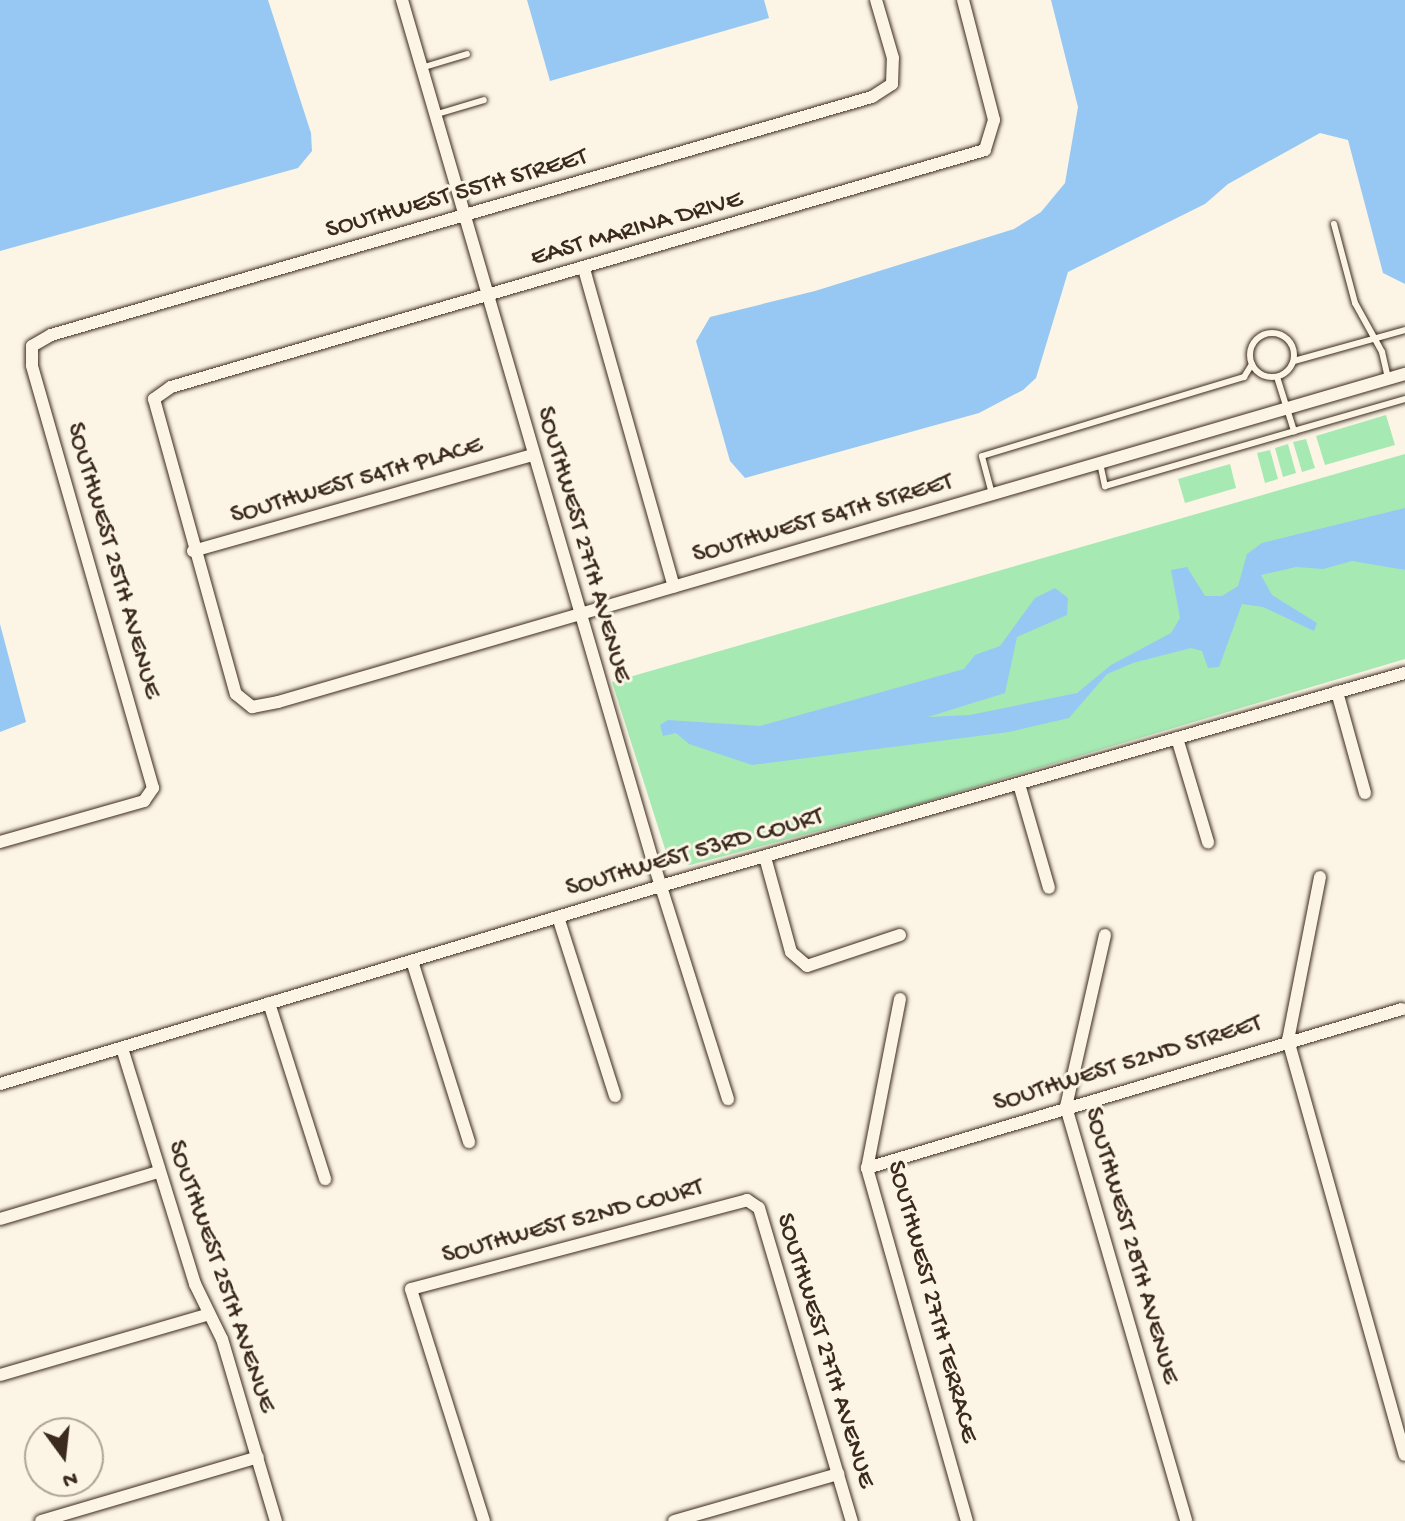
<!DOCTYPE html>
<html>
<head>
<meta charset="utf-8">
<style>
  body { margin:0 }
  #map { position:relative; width:1405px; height:1521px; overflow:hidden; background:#fcf5e5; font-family:"Gochi Hand",sans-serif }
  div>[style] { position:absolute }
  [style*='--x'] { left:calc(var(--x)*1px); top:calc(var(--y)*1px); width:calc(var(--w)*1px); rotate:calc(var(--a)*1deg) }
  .green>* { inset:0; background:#a7e9b3 }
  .water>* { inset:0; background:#96c8f3 }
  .roads { filter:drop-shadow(0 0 2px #3b2a1e) drop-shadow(0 0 2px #3b2a1e) }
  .lane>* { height:6px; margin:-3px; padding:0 3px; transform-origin:3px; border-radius:3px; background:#fcf5e5 }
  .lane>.ring { margin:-3px; padding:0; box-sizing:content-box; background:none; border:6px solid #fcf5e5; border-radius:50% }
  .street>* { height:12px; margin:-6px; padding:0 6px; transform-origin:6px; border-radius:6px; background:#fcf5e5 }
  span { translate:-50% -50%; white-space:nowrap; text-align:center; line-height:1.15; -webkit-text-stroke:6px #fcf5e5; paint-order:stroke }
  .street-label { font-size:26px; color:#3b2a1e }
  .north { position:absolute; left:24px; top:1417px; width:80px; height:80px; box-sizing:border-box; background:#fcf5e5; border:2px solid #afa495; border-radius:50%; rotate:165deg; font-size:22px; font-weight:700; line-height:32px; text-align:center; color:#3b2a1e }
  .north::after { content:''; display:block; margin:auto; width:28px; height:36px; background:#3b2a1e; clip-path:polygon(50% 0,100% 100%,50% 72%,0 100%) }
</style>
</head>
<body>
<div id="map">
  <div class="green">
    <i style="clip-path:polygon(1386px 415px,1395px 445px,1325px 465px,1316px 436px)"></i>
    <i style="clip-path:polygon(1306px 439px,1315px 468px,1302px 472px,1293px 442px)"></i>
    <i style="clip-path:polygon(1288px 444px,1296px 473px,1283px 477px,1275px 448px)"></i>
    <i style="clip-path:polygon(1270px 450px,1278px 479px,1265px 483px,1257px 453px)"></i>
    <i style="clip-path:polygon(1405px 454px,1405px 659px,905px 808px,690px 865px,672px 860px,666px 852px,612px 682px)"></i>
    <i style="clip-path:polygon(1230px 464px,1236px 488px,1185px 503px,1178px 479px)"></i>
  </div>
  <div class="water">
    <i style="clip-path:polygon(0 0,268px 0,311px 133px,312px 151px,298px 168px,0 251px)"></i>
    <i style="clip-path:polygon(527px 0,764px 0,769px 18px,550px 81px)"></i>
    <i style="clip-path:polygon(1051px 0,1405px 0,1405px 284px,1383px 273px,1348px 140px,1320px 133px,1228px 184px,1205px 204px,1068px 272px,1036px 378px,1023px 390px,979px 413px,745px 478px,730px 461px,696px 341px,710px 317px,815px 291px,1014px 229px,1041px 212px,1065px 183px,1078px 107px)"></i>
    <i style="clip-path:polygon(1405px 508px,1405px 570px,1352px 561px,1323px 569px,1296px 567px,1261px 575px,1272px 595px,1317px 623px,1314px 631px,1263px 607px,1242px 604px,1219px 667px,1208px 668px,1202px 651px,1191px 648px,1133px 663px,1107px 674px,1069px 718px,1009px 732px,752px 765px,689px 744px,676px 733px,663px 736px,660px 725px,668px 720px,760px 726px,964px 669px,975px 655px,1000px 646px,1035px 598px,1055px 588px,1068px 598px,1067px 615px,1017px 637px,1005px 693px,928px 717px,970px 715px,1077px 693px,1111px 665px,1171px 633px,1180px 618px,1171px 570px,1187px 567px,1205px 596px,1222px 596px,1238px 586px,1247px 554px,1262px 543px)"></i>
    <i style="clip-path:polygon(0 624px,26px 722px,0 732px)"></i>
  </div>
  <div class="roads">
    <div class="lane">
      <i style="--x:421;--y:68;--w:48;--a:-16.9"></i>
      <i style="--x:434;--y:115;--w:52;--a:-16.7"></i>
      <i style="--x:1334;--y:224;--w:82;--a:75.1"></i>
      <i style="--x:1355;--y:303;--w:56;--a:61.1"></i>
      <i style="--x:1382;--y:352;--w:27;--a:77"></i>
      <i class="ring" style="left:1250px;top:333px;width:38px;height:38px"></i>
      <i style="--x:1294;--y:361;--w:115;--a:-15.6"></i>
      <i style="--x:1277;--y:377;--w:57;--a:72.5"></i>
      <i style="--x:1294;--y:431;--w:116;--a:-16.1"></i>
      <i style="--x:1100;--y:463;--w:24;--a:78"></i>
      <i style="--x:1105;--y:486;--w:197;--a:-16.2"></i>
      <i style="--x:992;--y:494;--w:39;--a:-105"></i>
      <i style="--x:982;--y:456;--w:274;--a:-16.8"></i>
      <i style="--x:1244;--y:377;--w:15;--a:-58"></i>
    </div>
    <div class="street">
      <i style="--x:402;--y:0;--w:894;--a:73.76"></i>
      <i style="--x:652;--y:858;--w:253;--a:72.5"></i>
      <i style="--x:963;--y:0;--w:124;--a:75.5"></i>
      <i style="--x:994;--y:120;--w:31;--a:107"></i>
      <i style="--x:985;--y:150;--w:848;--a:163.77"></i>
      <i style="--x:171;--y:387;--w:21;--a:145"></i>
      <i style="--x:154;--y:399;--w:306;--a:74.5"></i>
      <i style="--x:236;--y:694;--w:21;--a:39"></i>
      <i style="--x:252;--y:707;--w:26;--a:-11"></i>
      <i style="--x:278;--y:702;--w:1174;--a:-16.23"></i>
      <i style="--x:584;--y:269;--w:330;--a:74.2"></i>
      <i style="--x:193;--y:551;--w:352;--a:-15.8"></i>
      <i style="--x:1337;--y:692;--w:105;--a:74.5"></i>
      <i style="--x:1177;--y:738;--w:109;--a:73.4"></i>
      <i style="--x:1019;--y:784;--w:108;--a:73.9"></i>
      <i style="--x:0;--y:842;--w:150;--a:-15.9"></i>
      <i style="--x:144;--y:801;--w:16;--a:-55"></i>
      <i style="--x:153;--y:788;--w:440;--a:-106"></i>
      <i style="--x:32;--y:365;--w:19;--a:-90"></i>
      <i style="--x:32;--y:346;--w:22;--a:-30"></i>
      <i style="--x:51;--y:335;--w:855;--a:-16.17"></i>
      <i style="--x:872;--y:97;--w:24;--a:-33"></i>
      <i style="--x:892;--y:84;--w:26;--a:-88"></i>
      <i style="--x:893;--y:58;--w:60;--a:-106.3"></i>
      <i style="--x:765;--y:857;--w:98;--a:74.7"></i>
      <i style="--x:791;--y:952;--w:21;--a:41"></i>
      <i style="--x:807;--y:966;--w:98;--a:-18.4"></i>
      <i style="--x:1320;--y:877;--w:166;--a:101.1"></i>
      <i style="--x:1288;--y:1040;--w:431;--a:74.3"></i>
      <i style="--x:558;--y:917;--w:188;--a:72.3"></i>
      <i style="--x:1105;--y:935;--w:176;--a:102.8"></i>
      <i style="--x:1066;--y:1107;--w:431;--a:73.8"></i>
      <i style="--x:412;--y:961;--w:190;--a:72.5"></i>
      <i style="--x:900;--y:999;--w:172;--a:101"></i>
      <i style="--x:867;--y:1168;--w:367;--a:74.2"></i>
      <i style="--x:269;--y:1003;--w:185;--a:72.3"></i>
      <i style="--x:122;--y:1048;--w:247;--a:72.8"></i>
      <i style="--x:195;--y:1284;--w:61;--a:63.9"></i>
      <i style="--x:222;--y:1339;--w:190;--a:73.5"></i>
      <i style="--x:0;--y:1084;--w:693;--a:-16.68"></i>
      <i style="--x:664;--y:885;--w:771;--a:-15.97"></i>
      <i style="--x:867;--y:1168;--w:558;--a:-16.55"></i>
      <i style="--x:0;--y:1219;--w:165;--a:-16.6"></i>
      <i style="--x:0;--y:1375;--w:215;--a:-16.2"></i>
      <i style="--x:41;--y:1521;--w:226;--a:-16.4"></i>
      <i style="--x:484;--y:1521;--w:243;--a:-107.5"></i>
      <i style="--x:411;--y:1289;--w:348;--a:-14.8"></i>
      <i style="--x:747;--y:1200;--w:14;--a:34"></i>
      <i style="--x:759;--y:1208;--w:327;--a:73.5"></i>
      <i style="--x:674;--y:1521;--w:171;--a:-16"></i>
    </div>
  </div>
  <div class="street-label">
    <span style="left:457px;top:195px;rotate:-16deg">SOUTHWEST 55TH STREET</span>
    <span style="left:637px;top:230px;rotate:-16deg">EAST MARINA DRIVE</span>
    <span style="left:357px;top:482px;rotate:-16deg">SOUTHWEST 54TH PLACE</span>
    <span style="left:823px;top:520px;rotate:-16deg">SOUTHWEST 54TH STREET</span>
    <span style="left:582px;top:545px;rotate:74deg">SOUTHWEST 27TH AVENUE</span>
    <span style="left:112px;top:561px;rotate:74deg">SOUTHWEST 25TH AVENUE</span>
    <span style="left:695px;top:854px;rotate:-16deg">SOUTHWEST 53RD COURT</span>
    <span style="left:1128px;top:1065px;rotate:-17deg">SOUTHWEST 52ND STREET</span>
    <span style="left:573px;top:1223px;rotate:-15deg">SOUTHWEST 52ND COURT</span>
    <span style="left:1130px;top:1246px;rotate:74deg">SOUTHWEST 28TH AVENUE</span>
    <span style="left:220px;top:1277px;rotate:71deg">SOUTHWEST 25TH AVENUE</span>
    <span style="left:931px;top:1302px;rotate:75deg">SOUTHWEST 27TH TERRACE</span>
    <span style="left:824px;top:1351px;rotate:73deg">SOUTHWEST 27TH AVENUE</span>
  </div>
  <div class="north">N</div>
</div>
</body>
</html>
